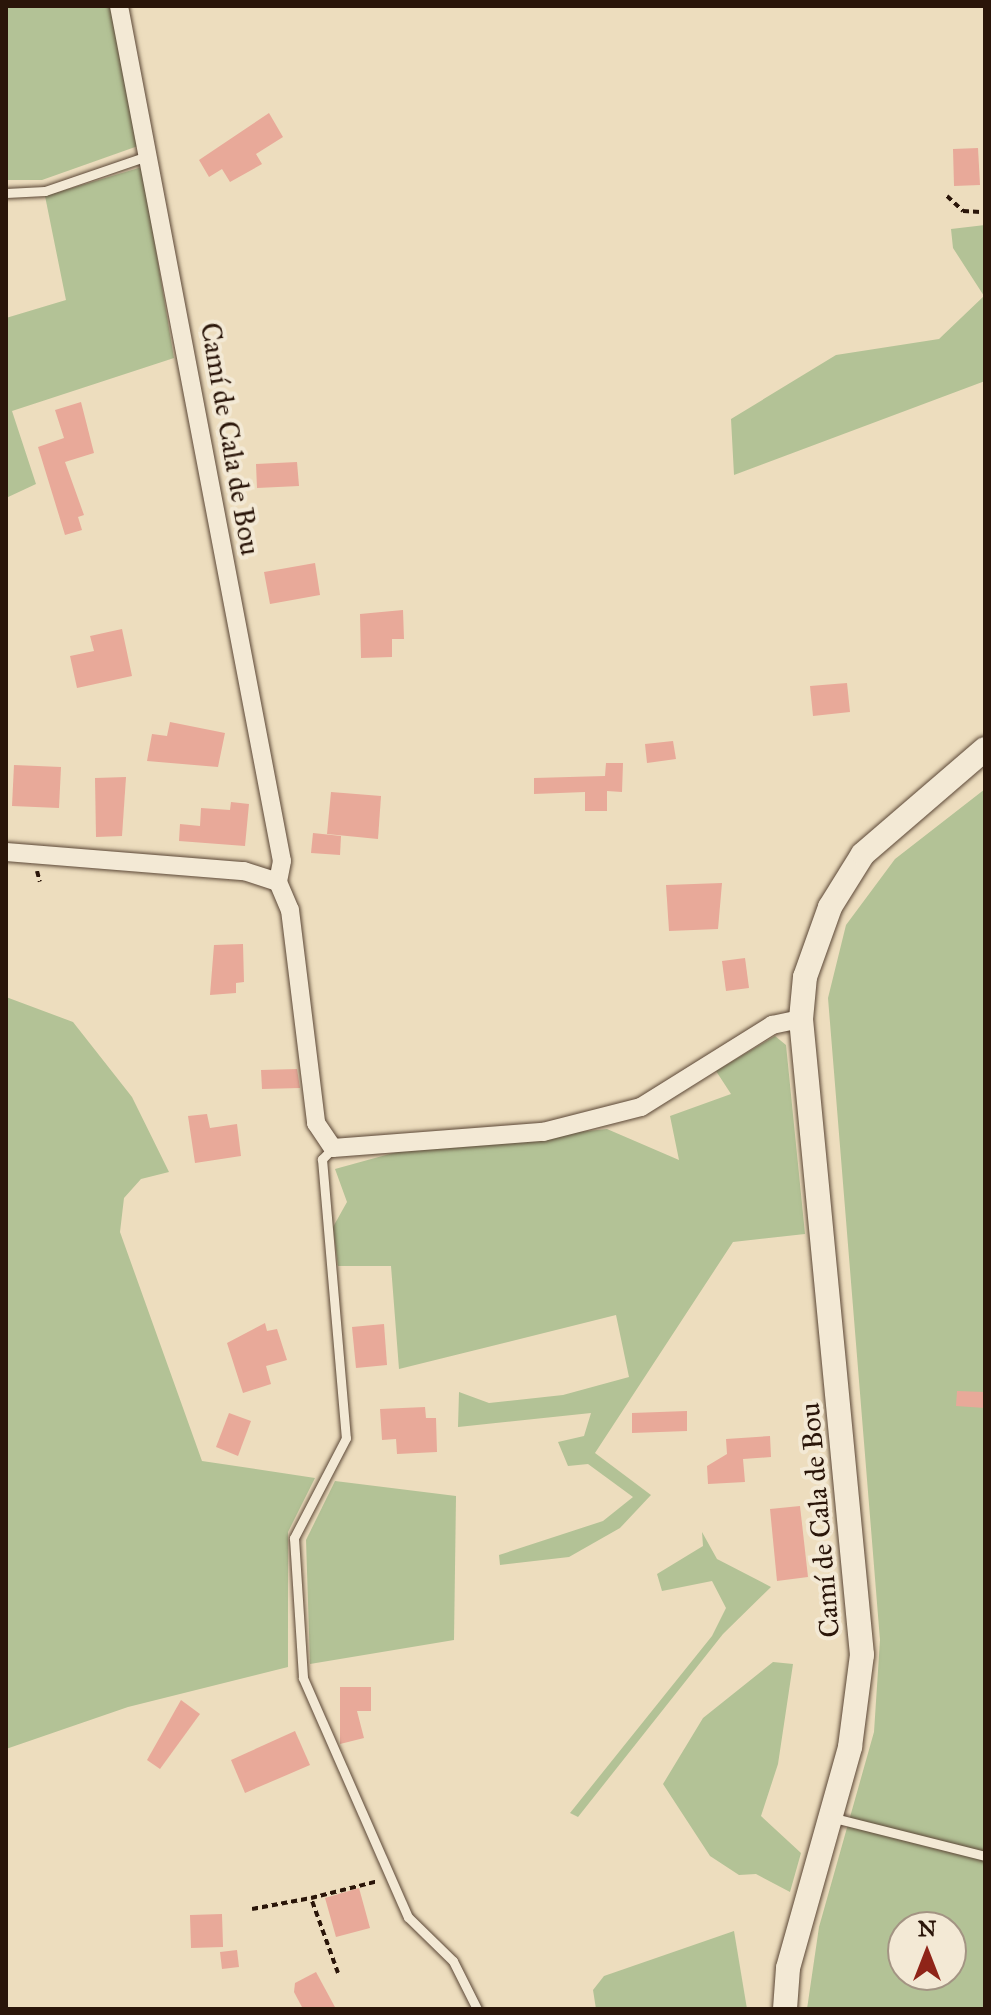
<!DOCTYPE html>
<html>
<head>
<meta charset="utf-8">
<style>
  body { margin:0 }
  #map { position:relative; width:991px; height:2015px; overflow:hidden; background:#edddbe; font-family:"IM FELL Great Primer",serif }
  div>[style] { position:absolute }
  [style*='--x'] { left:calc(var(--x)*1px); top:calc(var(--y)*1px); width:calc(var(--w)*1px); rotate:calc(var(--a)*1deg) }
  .green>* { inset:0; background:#b3c296 }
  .building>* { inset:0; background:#e8a999 }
  .path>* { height:4px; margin-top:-2px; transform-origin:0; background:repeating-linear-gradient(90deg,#2a1509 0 6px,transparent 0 10px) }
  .roads { filter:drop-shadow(0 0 2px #5b4736) drop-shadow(0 0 2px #5b4736) }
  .lane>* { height:9px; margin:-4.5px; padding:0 4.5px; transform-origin:4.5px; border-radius:4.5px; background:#f3e9d5 }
  .street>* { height:18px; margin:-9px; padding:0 9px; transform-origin:9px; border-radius:9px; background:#f3e9d5 }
  .secondary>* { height:24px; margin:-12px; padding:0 12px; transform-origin:12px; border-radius:12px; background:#f3e9d5 }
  span { translate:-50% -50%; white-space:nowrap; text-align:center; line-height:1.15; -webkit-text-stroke:8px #f3e9d5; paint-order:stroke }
  .street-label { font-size:28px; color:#2a1509 }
  .frame { position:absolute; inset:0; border:8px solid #2a1509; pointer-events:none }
  .north { position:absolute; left:887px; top:1911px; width:80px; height:80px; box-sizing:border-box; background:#f3e9d5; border:2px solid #a39483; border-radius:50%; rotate:0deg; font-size:22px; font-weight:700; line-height:32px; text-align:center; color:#2a1509 }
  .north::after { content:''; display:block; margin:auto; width:28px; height:36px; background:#8f2418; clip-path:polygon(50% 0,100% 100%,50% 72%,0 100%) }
</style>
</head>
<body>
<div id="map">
  <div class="green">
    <i style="clip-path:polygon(6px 6px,110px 6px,138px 146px,42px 180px,6px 180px)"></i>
    <i style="clip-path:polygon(142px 167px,174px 358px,12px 411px,36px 484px,6px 498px,6px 318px,66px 300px,45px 196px)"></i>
    <i style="clip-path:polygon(985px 225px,985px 381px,734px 475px,731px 419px,836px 355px,939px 339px,984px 296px,953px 248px,951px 229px)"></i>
    <i style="clip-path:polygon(evenodd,985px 789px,985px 2009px,807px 2009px,819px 1927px,874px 1732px,880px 1640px,828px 998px,846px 925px,895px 859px,985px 789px,903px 1927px,951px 1927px,951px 1975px,903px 1975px,903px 1927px)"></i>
    <i style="clip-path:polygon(6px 997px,73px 1022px,132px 1097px,169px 1172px,141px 1179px,124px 1198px,120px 1232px,202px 1461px,315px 1478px,288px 1532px,288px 1667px,128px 1707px,6px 1749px)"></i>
    <i style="clip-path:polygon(775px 1036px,786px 1045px,805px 1234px,733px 1242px,595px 1453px,651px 1495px,620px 1528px,569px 1557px,500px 1565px,499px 1555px,603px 1521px,633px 1497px,588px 1464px,568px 1466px,558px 1442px,584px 1436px,591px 1413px,458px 1427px,459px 1392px,489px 1403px,563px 1395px,629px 1377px,616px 1315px,399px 1369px,391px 1266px,338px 1266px,333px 1227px,347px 1202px,335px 1169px,404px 1150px,607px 1129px,679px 1160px,670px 1116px,731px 1094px,716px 1071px)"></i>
    <i style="clip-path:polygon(335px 1481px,456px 1496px,454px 1640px,310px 1664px,306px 1540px)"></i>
    <i style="clip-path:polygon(702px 1532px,717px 1559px,771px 1587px,723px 1634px,578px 1817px,570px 1813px,712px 1636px,726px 1608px,712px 1581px,662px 1591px,657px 1574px,703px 1546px)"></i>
    <i style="clip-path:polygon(773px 1662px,793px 1664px,778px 1764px,761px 1816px,801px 1853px,790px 1892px,756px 1874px,739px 1875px,710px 1856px,663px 1784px,703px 1718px)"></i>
    <i style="clip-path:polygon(734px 1931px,747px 2009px,596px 2009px,593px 1990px,604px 1976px)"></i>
  </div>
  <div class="building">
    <i style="clip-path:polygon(269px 113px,283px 137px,256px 154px,262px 164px,230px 182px,222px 169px,209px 177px,199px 160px)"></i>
    <i style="clip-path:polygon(978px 148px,980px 185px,954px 186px,953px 149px)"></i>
    <i style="clip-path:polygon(81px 402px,94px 453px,65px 462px,84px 515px,78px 517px,82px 530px,65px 535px,38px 447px,64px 438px,55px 410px)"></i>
    <i style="clip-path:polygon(297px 462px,299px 486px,257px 488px,256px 464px)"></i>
    <i style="clip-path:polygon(315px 563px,320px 595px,270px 604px,264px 572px)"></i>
    <i style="clip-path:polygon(403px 610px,404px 639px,392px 639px,392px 657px,361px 658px,360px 614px)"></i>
    <i style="clip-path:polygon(122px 629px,132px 676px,77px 688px,70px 656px,94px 651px,90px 636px)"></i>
    <i style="clip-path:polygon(847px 683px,850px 712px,813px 716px,810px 686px)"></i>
    <i style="clip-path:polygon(170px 722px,225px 733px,218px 767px,147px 761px,152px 734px,167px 736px)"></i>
    <i style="clip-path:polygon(673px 741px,676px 759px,647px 763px,645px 744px)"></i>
    <i style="clip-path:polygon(606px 763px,623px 763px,622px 792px,607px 791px,607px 811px,585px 811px,585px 792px,534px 794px,534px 778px,605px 776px)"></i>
    <i style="clip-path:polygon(14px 765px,61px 767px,59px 808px,12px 806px)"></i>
    <i style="clip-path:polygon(126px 777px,122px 836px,96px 837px,95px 778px)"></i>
    <i style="clip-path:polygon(331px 792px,381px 796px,378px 839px,327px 834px)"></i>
    <i style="clip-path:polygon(231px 802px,249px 804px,245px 846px,179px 841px,180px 824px,200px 826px,201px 808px,230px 810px)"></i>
    <i style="clip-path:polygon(313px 833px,341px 836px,340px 855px,311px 853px)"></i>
    <i style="clip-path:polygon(722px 883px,718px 929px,669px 931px,666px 885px)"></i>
    <i style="clip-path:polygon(243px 944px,244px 982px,236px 983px,236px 993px,210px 995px,214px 945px)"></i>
    <i style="clip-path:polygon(745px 958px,749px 988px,726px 991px,722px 961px)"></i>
    <i style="clip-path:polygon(297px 1069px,300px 1088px,262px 1089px,261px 1070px)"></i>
    <i style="clip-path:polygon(207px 1114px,210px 1128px,237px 1124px,241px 1156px,195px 1163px,188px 1116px)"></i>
    <i style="clip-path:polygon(265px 1323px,267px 1331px,277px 1329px,287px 1360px,266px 1366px,271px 1384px,243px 1393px,227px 1343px)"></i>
    <i style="clip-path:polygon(384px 1324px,387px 1365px,356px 1368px,352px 1327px)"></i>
    <i style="clip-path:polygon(957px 1391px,985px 1392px,985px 1408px,956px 1406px)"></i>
    <i style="clip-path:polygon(425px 1407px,426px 1418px,436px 1418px,437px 1452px,397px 1454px,396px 1439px,382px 1440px,380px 1409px)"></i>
    <i style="clip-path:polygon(687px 1411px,687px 1431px,632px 1433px,632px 1413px)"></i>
    <i style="clip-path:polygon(229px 1413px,251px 1421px,238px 1456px,216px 1447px)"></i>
    <i style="clip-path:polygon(770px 1436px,771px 1457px,743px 1459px,745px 1482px,708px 1484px,707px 1466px,727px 1454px,726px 1439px)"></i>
    <i style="clip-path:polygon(800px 1506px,808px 1577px,777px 1581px,770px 1509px)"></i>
    <i style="clip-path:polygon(340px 1687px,371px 1687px,371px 1711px,357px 1711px,364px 1738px,340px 1744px)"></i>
    <i style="clip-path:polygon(181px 1700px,200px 1714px,160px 1769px,147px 1760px)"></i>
    <i style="clip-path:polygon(295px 1731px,310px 1765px,245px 1793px,231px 1760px)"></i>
    <i style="clip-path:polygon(359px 1888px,370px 1928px,336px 1937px,325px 1898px)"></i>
    <i style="clip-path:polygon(222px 1914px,223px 1947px,191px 1948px,190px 1915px)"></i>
    <i style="clip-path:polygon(237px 1950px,239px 1967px,222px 1969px,220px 1952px)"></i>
    <i style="clip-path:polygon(316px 1972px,336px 2009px,303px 2009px,294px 1992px,295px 1983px)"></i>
  </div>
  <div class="path">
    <i style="--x:947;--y:196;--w:22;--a:43"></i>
    <i style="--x:963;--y:211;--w:22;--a:3"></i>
    <i style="--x:37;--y:871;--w:11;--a:75"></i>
    <i style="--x:252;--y:1909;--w:60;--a:-10.6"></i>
    <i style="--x:338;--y:1973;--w:80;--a:-109.8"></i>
    <i style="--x:311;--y:1898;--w:69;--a:-14.2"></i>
  </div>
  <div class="roads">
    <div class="lane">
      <i style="--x:6;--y:193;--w:39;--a:-3"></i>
      <i style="--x:45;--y:191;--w:108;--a:-18.9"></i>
      <i style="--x:333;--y:1148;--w:16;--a:135"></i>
      <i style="--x:322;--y:1159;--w:280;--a:85.1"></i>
      <i style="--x:346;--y:1438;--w:113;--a:117.5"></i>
      <i style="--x:294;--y:1538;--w:140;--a:86.3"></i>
      <i style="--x:303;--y:1678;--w:261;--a:66.3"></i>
      <i style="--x:408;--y:1917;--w:63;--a:44.4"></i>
      <i style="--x:453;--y:1961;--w:54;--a:63.4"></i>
      <i style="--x:834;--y:1818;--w:156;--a:14.1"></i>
    </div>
    <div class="street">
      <i style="--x:119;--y:6;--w:870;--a:79.21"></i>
      <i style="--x:282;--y:861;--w:21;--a:101"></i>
      <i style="--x:6;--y:852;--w:239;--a:4.6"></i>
      <i style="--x:244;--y:871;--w:36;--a:18"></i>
      <i style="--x:278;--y:882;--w:30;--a:67"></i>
      <i style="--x:290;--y:910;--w:215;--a:83"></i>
      <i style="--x:316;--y:1123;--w:30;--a:56"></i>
      <i style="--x:333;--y:1148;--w:211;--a:-4.4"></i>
      <i style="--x:543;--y:1132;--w:101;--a:-14.3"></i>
      <i style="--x:641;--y:1107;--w:155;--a:-32"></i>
      <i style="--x:772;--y:1025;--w:30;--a:-12"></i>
    </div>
    <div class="secondary">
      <i style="--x:785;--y:2009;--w:41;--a:-85.8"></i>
      <i style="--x:788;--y:1968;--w:230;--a:-74.3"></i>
      <i style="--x:850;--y:1747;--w:93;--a:-82.6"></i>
      <i style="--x:862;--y:1655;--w:639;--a:-95.48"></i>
      <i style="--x:801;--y:1019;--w:42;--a:-84.6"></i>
      <i style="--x:805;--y:977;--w:74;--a:-70.3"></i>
      <i style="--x:830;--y:907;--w:62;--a:-58.1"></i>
      <i style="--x:863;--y:854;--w:161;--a:-40.7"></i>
    </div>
  </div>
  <div class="street-label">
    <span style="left:230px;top:439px;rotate:80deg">Camí de Cala de Bou</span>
    <span style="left:820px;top:1520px;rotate:-95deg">Camí de Cala de Bou</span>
  </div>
  <div class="frame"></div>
  <div class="north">N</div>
</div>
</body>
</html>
